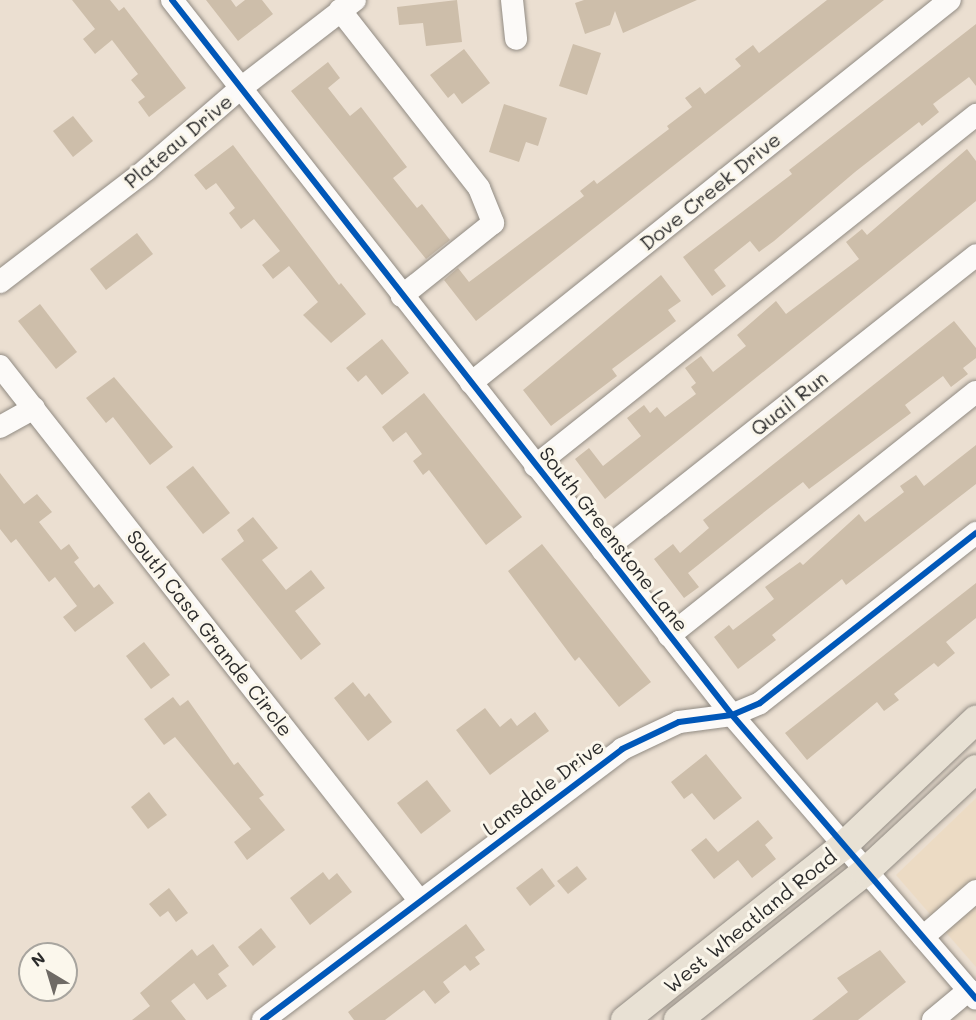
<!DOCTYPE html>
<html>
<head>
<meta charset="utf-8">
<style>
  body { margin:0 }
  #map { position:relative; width:976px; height:1020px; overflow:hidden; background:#ebdfd1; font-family:Mali,sans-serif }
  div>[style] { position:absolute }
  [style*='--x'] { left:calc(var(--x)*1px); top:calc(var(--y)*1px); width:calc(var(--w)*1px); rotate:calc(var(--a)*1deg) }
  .built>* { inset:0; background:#ecdbc4 }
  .building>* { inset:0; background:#cdbeaa }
  .roads { filter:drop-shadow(0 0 2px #918b83) drop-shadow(0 0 2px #918b83) }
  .minor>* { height:22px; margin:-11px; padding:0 11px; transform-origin:11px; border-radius:11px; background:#fcfaf8 }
  .major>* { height:28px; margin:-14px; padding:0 14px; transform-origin:14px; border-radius:14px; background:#e8e1d4 }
  .cycleway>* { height:6px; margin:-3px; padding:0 3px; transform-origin:3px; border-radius:3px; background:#0057b8 }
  span { translate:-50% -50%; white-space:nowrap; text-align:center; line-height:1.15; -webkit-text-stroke:6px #fbf7ec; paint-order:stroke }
  .street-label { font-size:20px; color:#2b2b2b }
  .north { position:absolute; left:18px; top:942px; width:60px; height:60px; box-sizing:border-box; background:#fbf7ec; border:2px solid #a8a59f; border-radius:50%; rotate:322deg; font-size:16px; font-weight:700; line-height:24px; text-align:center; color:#2b2b2b }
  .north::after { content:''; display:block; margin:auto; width:21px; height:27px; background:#6e6a65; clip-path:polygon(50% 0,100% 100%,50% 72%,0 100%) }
</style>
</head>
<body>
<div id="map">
  <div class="built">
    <i style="clip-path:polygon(976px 798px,976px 967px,896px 875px)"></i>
  </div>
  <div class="building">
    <i style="clip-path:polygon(72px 0,110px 0,119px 11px,124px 7px,186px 88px,149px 117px,138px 102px,145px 97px,131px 80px,138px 74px,112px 40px,95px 54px,83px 39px,95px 29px)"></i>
    <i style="clip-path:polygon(206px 0,231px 0,236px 7px,245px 0,262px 0,273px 14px,238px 41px)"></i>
    <i style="clip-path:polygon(457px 0,462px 42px,426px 46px,423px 23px,399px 25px,397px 7px)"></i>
    <i style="clip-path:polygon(584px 0,697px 0,623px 33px,615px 11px,610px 25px,585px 34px,575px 3px)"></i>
    <i style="clip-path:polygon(827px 0,884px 0,476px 321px,444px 280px,458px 268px,469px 282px,584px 196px,580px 191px,594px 180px,597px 184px,669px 129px,667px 126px,692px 107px,685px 98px,700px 87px,705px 94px,741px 66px,735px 59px,753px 45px,759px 53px)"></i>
    <i style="clip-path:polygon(976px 24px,976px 86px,969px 77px,933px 104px,939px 112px,922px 126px,919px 122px,855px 172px,774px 241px,759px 252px,750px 241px,714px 270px,726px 286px,712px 296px,683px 257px,792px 174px,789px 170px)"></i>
    <i style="clip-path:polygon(573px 44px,601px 53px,587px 95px,559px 86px)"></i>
    <i style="clip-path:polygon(464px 49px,490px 83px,462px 104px,454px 93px,448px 98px,430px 75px)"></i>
    <i style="clip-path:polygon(328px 62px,340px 78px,328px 88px,350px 116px,361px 107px,407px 167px,393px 178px,417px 208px,422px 204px,450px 240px,426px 259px,291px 91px)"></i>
    <i style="clip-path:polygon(504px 104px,547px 118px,538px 146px,526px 142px,519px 162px,489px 152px)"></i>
    <i style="clip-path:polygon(73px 116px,93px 141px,73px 157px,53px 131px)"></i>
    <i style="clip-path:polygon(233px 145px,339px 285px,341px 283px,366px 314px,331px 343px,303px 315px,318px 302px,289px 266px,273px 279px,262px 265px,280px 251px,254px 219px,241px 229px,229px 213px,235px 208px,216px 183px,206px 190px,194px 175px)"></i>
    <i style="clip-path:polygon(967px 149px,976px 161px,976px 201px,605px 499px,575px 459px,589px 448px,603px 466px,641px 436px,627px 418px,644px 405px,650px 413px,657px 407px,665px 417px,696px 394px,691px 387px,696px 383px,685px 368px,701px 356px,713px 372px,746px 346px,737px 335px,776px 301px,786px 314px,859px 259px,846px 242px,862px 229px,867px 235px)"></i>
    <i style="clip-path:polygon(137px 233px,153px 254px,106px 290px,90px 269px)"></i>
    <i style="clip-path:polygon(661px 275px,681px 301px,668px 310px,676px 321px,612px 369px,617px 376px,551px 426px,523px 390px)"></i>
    <i style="clip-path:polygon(40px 304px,77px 352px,56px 369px,18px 321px)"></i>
    <i style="clip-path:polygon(954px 321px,976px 348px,976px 358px,963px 368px,968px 374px,951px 387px,943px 376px,905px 405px,911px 413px,809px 489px,803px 482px,768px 509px,688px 573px,699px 587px,684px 598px,654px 559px,673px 544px,680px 553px,709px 528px,703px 520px)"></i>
    <i style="clip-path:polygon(382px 339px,409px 373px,382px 395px,366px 375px,358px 382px,346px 368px)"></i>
    <i style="clip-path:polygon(114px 377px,173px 447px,150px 465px,113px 417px,106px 423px,86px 398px)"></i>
    <i style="clip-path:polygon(424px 393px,522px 517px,486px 545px,429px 470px,423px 475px,413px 461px,422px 454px,406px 432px,393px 442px,382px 427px)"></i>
    <i style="clip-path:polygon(976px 445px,976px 484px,846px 585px,842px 579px,772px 635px,776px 640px,738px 669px,714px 637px,729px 625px,733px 630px,774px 599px,765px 587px,800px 562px,803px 565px,859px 514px,865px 522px,904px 492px,900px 486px,916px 475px,924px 486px)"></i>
    <i style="clip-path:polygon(193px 466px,230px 513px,203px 534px,166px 487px)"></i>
    <i style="clip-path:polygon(0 473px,24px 504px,37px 494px,52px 512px,39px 522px,61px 550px,69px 544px,79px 558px,74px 562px,94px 588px,99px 584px,114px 603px,75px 632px,63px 617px,77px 606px,55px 577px,49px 582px,16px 539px,11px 543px,0 529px)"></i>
    <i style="clip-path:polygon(253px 517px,278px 548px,262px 560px,286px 590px,311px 570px,325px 588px,295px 611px,321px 644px,301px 660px,221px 559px,244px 541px,237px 530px)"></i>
    <i style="clip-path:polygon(542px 544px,651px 682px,619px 707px,579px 657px,575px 661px,508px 571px)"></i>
    <i style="clip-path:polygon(976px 583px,976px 618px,946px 642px,955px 653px,938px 667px,934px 663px,894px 694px,899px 700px,884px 711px,877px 702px,807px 760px,785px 733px)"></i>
    <i style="clip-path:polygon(144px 642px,170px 675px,151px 689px,126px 656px)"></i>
    <i style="clip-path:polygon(353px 682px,365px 697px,369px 693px,392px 722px,368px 741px,334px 698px)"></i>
    <i style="clip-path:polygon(173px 697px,180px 706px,188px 700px,234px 765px,238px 762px,264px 795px,259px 798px,285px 830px,247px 860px,234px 842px,251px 829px,175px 737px,164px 745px,144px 719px)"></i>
    <i style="clip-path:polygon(485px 708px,500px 727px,511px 718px,517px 726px,535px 712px,549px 731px,490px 775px,456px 730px)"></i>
    <i style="clip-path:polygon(706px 754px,742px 798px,714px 820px,692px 793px,684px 799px,671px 782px)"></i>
    <i style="clip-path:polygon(427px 780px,451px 811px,421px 834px,397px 803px)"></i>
    <i style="clip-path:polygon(149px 792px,167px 815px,148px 829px,131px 807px)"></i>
    <i style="clip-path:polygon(758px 820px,773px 838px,765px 845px,776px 859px,752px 878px,738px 860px,714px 879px,691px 850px,706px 838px,718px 852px)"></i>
    <i style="clip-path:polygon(577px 866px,587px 879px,568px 894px,557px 881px)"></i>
    <i style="clip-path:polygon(542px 868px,555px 886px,530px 906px,516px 888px)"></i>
    <i style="clip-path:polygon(323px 872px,329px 880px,337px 873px,352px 892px,310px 925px,290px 898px)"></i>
    <i style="clip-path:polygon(169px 888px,188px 913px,176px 922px,168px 911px,160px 917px,149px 904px)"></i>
    <i style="clip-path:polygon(466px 924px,485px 950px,475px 957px,480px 964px,470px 971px,465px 965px,443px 982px,450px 992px,435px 1004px,424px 990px,385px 1020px,354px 1020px,348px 1012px)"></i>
    <i style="clip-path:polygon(261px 928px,276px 947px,253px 966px,238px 947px)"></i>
    <i style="clip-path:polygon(213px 944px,229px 966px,218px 974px,227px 986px,207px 1000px,194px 983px,171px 1001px,186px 1020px,132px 1020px,150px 1006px,140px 993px,192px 949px,197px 956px)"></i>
    <i style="clip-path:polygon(880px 950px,906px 982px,858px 1020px,812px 1020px,848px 992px,837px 978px)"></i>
  </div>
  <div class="roads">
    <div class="minor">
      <i style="--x:172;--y:0;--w:908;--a:51.93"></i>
      <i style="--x:732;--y:715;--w:374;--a:49.3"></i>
      <i style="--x:512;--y:0;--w:39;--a:84"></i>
      <i style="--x:340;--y:10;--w:226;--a:52"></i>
      <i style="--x:479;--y:188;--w:38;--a:68"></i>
      <i style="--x:493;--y:223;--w:117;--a:141.3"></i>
      <i style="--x:0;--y:282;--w:185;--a:-37.5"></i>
      <i style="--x:147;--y:169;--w:124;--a:-40.8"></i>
      <i style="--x:241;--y:88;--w:144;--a:-37.7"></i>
      <i style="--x:0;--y:366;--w:679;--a:51.88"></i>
      <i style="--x:471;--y:383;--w:613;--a:-38.65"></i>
      <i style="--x:0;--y:427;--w:39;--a:-29"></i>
      <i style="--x:535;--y:466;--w:564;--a:-38.52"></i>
      <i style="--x:603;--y:551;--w:476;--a:-38.4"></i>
      <i style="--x:669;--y:636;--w:392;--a:-38.5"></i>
      <i style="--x:923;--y:937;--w:70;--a:-41"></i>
      <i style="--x:263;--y:1020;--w:450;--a:-37"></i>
      <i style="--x:622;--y:749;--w:63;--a:-25.3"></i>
      <i style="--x:679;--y:722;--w:53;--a:-7.5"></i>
      <i style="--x:732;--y:715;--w:30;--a:-23"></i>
      <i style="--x:760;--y:703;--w:275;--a:-38.2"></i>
      <i style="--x:933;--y:1020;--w:47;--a:-39.8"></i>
    </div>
    <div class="major">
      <i style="--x:625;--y:1020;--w:278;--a:-38.6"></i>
      <i style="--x:842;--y:847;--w:185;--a:-43.5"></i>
      <i style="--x:678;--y:1020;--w:238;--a:-38.4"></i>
      <i style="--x:865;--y:872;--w:151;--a:-42.9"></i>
    </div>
  </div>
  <div class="cycleway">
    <i style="--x:172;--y:0;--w:908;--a:51.93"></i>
    <i style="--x:732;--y:715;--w:374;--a:49.3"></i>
    <i style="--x:263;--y:1020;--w:450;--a:-37"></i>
    <i style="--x:622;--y:749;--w:63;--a:-25.3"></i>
    <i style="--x:679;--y:722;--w:53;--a:-7.5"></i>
    <i style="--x:732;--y:715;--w:30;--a:-23"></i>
    <i style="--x:760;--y:703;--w:275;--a:-38.2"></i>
  </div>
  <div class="street-label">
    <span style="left:178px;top:141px;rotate:-40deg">Plateau Drive</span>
    <span style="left:710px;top:191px;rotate:-39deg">Dove Creek Drive</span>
    <span style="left:789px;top:403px;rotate:-38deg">Quail Run</span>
    <span style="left:614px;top:539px;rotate:52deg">South Greenstone Lane</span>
    <span style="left:210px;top:633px;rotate:52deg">South Casa Grande Circle</span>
    <span style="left:543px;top:787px;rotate:-37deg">Lansdale Drive</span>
    <span style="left:750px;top:921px;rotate:-39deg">West Wheatland Road</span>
  </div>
  <div class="north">N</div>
</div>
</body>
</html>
